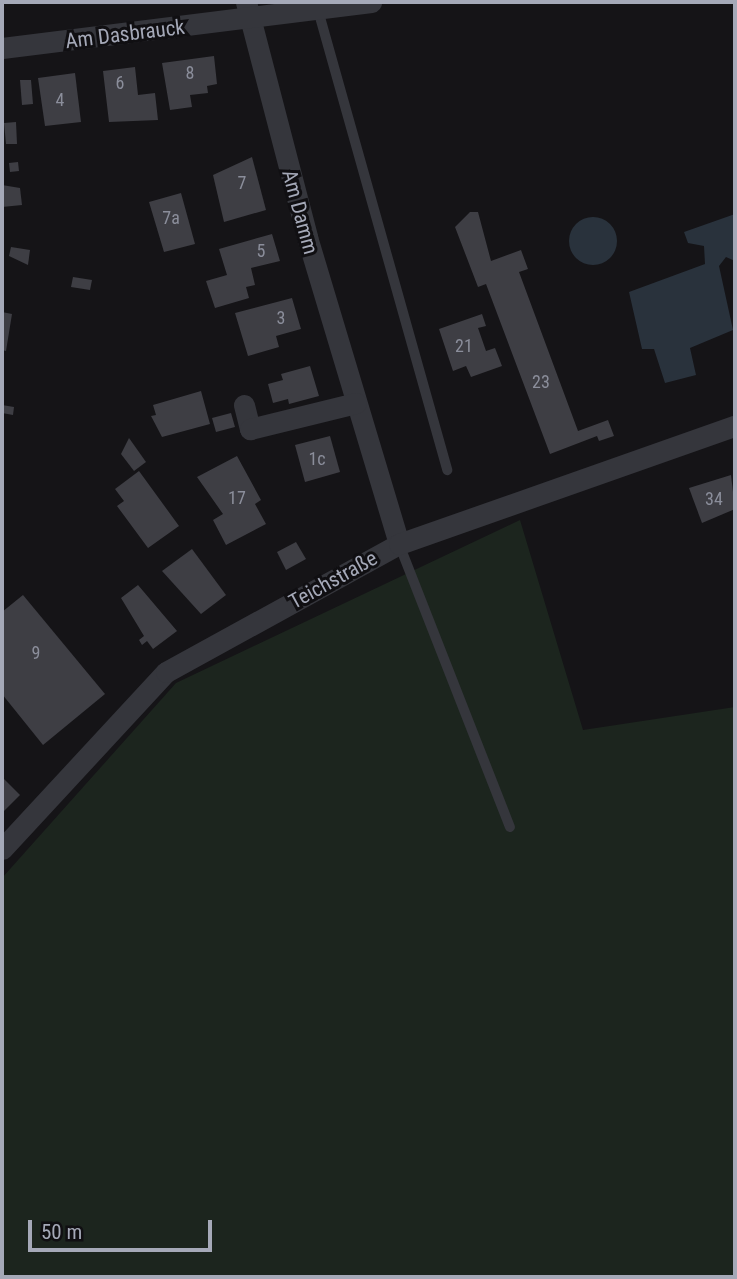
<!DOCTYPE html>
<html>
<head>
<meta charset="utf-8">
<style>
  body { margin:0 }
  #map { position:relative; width:737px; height:1279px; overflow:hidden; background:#151417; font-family:"Roboto Condensed",sans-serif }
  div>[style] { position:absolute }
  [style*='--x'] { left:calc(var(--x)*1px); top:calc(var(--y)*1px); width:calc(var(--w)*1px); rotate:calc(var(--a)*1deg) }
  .green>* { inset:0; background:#1c251e }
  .water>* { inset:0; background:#29323c }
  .round { border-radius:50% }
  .building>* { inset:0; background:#3e3e44 }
  .lane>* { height:10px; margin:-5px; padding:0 5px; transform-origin:5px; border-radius:5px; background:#35363c }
  .street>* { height:21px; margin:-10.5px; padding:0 10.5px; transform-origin:10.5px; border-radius:10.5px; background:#35363c }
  span { translate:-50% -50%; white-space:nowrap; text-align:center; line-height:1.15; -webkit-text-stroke:6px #100f12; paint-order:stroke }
  .number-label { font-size:18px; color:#8b8e9b }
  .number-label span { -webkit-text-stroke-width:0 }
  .street-label { font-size:21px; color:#a5a9b8 }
  .frame { position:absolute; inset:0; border:4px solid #a5a9b8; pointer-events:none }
  .scale { position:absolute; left:28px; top:1220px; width:184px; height:32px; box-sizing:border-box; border:4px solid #a5a9b8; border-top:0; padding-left:9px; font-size:21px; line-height:24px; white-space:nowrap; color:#a5a9b8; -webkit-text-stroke:5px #100f12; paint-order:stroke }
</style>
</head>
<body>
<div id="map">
  <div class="green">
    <i style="clip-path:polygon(520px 520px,583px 730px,735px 707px,735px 1277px,2px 1277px,2px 878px,176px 683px)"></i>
  </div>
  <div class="water">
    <i style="clip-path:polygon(735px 214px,735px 261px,726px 257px,719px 266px,733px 330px,690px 348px,696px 375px,665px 383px,654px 349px,642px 349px,629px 292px,705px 264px,704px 246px,688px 243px,684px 232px)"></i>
    <i class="round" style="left:569px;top:217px;width:48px;height:48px"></i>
  </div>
  <div class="building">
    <i style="clip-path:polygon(214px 56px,217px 84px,207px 86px,208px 93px,190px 95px,192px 107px,170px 110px,162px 63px)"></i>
    <i style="clip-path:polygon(135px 67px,138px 95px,155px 93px,158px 120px,109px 122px,103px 71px)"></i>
    <i style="clip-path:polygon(75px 73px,81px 122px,45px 126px,38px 78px)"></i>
    <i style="clip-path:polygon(20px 80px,31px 80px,33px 104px,22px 105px)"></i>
    <i style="clip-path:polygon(16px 122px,17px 144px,6px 144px,4px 123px)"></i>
    <i style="clip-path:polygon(252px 157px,266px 210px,224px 222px,213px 175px)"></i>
    <i style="clip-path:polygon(18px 162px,19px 171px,10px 172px,9px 163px)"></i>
    <i style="clip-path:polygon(2px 185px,20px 188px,22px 205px,2px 207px)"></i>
    <i style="clip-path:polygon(181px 193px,195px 244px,164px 252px,149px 202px)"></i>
    <i style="clip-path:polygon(470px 212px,478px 212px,491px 261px,521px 250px,528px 269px,519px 272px,578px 431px,608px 420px,614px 436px,599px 441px,597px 436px,550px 454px,486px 284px,478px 287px,455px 227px)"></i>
    <i style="clip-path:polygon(272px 234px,280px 261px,251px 268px,255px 285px,246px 287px,249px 298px,215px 308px,206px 281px,227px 275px,219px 249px)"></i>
    <i style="clip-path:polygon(11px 247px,30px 250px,28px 265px,9px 256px)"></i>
    <i style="clip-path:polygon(73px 277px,92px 280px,90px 290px,71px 287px)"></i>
    <i style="clip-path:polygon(292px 298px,301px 329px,276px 336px,279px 347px,248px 356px,235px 313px)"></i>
    <i style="clip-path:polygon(2px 312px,12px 314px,6px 351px,2px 350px)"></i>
    <i style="clip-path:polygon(482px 314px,486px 326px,478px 328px,486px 351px,495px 348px,502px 366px,471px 377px,466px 366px,453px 371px,439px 329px)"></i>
    <i style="clip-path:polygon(310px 366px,319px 396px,289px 404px,288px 399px,273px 403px,268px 384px,283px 380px,281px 374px)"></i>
    <i style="clip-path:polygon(201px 391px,210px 424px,162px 437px,151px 416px,156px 415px,153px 405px)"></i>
    <i style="clip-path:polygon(2px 405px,14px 407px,13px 415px,2px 413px)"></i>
    <i style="clip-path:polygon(231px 413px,235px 427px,216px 432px,212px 418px)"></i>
    <i style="clip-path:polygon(330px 436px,340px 472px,305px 482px,295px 445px)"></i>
    <i style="clip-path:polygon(129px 438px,146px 462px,134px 471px,121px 454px)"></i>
    <i style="clip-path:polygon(237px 456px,261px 500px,255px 504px,266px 524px,226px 545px,213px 520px,223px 514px,197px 477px)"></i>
    <i style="clip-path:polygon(139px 471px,179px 526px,148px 548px,117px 506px,124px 501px,115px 489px)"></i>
    <i style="clip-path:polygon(731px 475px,735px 509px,702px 523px,689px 488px)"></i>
    <i style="clip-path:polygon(296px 542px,306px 559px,286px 570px,277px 552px)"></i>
    <i style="clip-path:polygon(192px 549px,226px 595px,201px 614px,162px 571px)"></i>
    <i style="clip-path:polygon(138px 585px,177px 631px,153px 649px,147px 641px,142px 645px,139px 640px,144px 636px,121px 598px)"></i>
    <i style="clip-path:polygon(23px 595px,105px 694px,43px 745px,2px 694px,2px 612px)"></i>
    <i style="clip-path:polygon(2px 777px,20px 795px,4px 811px,2px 809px)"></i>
  </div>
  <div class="lane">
    <i style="--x:318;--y:10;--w:478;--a:74.3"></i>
    <i style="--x:399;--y:544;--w:304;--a:68.6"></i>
  </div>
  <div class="street">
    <i style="--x:246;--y:2;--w:243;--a:75.4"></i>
    <i style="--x:307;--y:237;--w:320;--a:73.3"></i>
    <i style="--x:2;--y:48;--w:372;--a:-7.1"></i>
    <i style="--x:244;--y:405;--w:25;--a:76"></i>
    <i style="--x:250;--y:429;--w:109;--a:-13.8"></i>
    <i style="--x:2;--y:849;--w:241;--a:-47.2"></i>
    <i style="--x:166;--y:672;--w:266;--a:-28.8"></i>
    <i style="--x:399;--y:544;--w:356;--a:-19.4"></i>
  </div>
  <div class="number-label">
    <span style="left:190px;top:73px">8</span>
    <span style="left:120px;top:83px">6</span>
    <span style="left:60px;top:100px">4</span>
    <span style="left:242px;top:183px">7</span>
    <span style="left:171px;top:218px">7a</span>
    <span style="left:261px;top:251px">5</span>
    <span style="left:281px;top:318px">3</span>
    <span style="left:464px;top:346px">21</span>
    <span style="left:541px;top:382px">23</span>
    <span style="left:317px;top:459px">1c</span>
    <span style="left:237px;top:498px">17</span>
    <span style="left:714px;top:499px">34</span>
    <span style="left:36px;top:653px">9</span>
  </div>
  <div class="street-label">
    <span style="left:125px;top:34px;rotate:-7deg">Am Dasbrauck</span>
    <span style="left:300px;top:212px;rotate:75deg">Am Damm</span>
    <span style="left:333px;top:580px;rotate:-29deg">Teichstraße</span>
  </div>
  <div class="frame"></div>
  <div class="scale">50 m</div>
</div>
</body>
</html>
